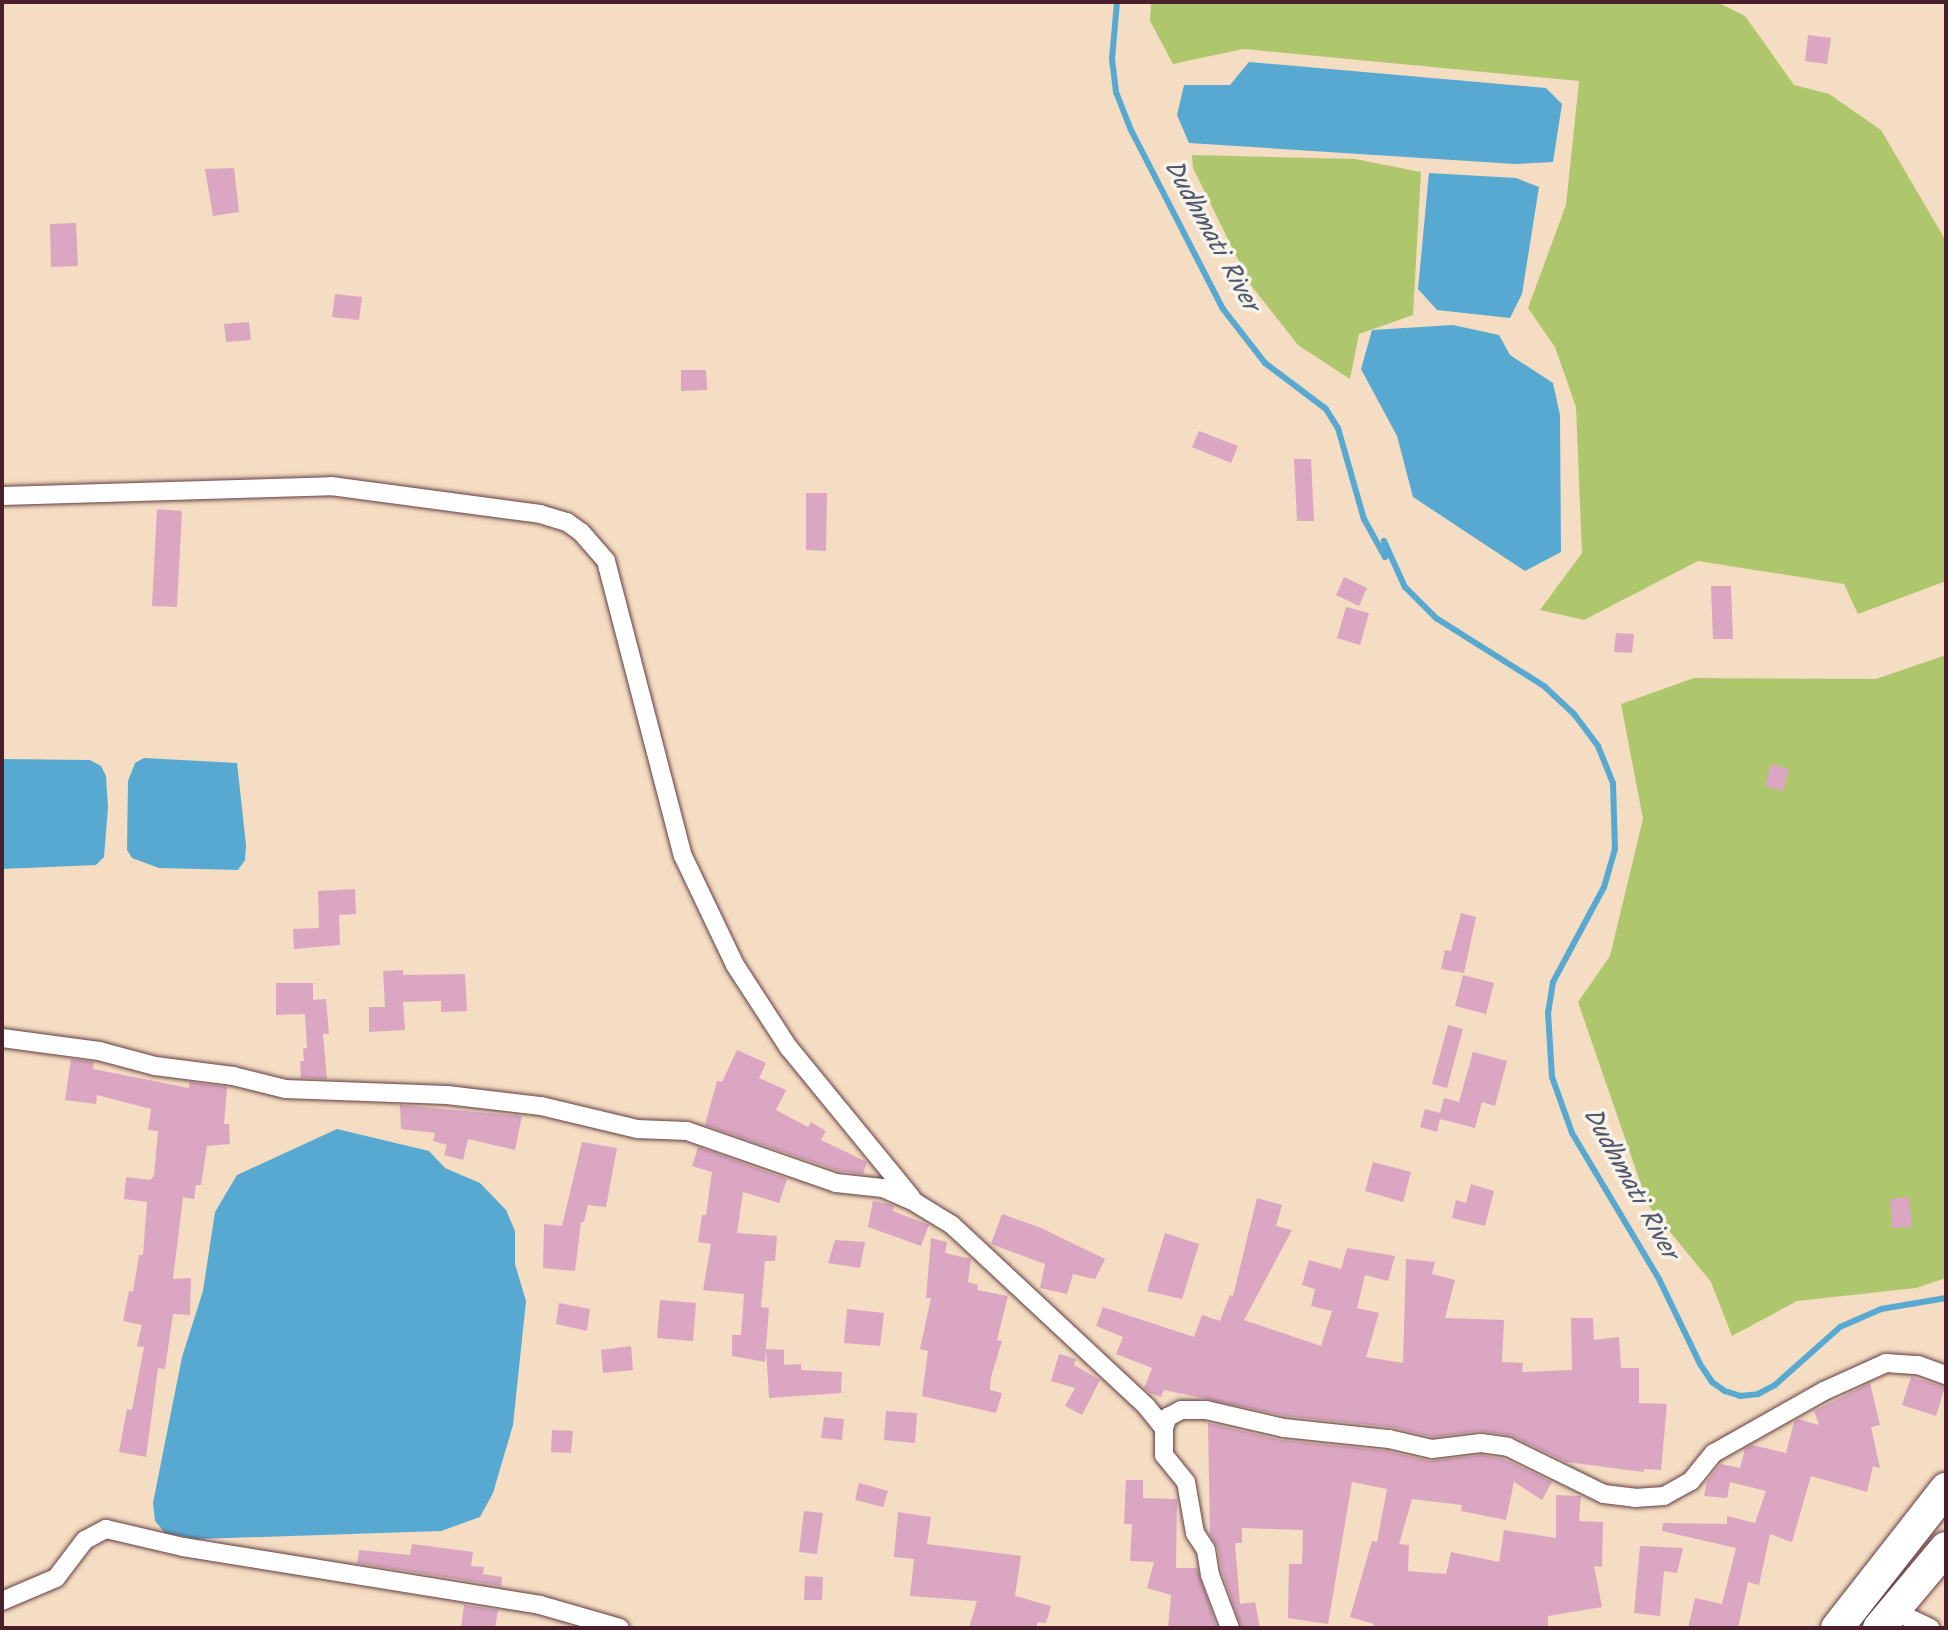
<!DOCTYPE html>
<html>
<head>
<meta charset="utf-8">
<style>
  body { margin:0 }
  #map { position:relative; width:1948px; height:1630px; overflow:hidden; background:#f4ddc2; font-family:Kalam,sans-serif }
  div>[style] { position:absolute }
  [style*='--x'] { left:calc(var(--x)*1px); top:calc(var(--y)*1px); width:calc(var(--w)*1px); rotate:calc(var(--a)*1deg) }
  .green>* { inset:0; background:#afc76c }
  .water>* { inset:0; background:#57a9d2 }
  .stream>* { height:6px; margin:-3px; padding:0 3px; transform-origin:3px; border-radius:3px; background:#57a9d2 }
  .building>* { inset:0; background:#daa6c2 }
  .roads { filter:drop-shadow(0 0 2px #643c42) drop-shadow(0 0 2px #643c42) }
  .street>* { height:18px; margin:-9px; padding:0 9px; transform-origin:9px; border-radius:9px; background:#fff }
  .highway>* { height:32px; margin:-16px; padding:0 16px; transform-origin:16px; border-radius:16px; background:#fff }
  span { translate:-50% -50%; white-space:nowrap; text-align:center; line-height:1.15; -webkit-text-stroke:7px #f7f3e8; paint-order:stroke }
  .water-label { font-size:26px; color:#4f566e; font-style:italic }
  .frame { position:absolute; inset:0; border:4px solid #4a1f2b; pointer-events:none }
</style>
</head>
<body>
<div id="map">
  <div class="green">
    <i style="clip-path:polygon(1151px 2px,1717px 2px,1745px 16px,1794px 85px,1829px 94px,1881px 130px,1946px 241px,1946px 581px,1858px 614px,1844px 584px,1698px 561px,1584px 620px,1540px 610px,1582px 553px,1576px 407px,1555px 347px,1528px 308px,1566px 205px,1579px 81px,1243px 49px,1173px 64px,1150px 21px)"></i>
    <i style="clip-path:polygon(1192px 155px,1355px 159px,1421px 172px,1413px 315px,1359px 334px,1350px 379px,1298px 345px,1250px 284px,1193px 168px)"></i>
    <i style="clip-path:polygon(1946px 655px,1946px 1278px,1916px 1288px,1797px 1301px,1732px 1336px,1711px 1282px,1648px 1205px,1578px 1002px,1610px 956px,1643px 819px,1621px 704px,1694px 678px,1876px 679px)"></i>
  </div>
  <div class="water">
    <i style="clip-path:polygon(1249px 62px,1546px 88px,1562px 104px,1553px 162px,1515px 164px,1189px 143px,1177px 115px,1184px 85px,1230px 85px)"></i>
    <i style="clip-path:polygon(1429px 173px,1516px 178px,1539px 187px,1522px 294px,1510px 318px,1437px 310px,1418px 289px)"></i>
    <i style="clip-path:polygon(1453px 325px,1499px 335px,1510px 355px,1553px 383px,1560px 415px,1561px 552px,1525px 571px,1413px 497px,1397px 436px,1361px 369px,1372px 330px)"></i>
    <i style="clip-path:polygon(144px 758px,237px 763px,246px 845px,245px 860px,238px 870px,159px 868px,132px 858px,127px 850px,128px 781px,135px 763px)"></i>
    <i style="clip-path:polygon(2px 759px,90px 760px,101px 766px,106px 776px,108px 807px,104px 857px,96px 865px,2px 869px)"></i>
    <i style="clip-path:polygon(337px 1129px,429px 1151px,445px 1168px,480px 1183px,506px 1210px,515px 1231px,515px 1264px,526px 1301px,513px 1425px,493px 1493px,480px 1517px,441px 1531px,197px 1539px,165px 1533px,155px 1521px,153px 1503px,182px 1357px,203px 1291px,215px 1212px,237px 1175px)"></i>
  </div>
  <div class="stream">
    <i style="--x:1117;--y:2;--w:57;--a:95"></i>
    <i style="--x:1112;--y:59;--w:33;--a:83"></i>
    <i style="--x:1116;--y:92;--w:41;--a:68.5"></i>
    <i style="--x:1131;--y:130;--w:201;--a:62.8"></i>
    <i style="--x:1223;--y:309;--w:68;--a:52.1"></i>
    <i style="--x:1265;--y:363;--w:76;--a:37"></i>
    <i style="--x:1326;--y:409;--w:22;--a:58"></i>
    <i style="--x:1338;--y:428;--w:95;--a:74.1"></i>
    <i style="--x:1364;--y:519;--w:43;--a:61.1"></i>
    <i style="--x:1385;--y:557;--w:16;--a:-94"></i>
    <i style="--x:1384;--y:541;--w:51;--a:65.5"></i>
    <i style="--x:1405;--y:587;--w:44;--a:45"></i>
    <i style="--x:1436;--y:618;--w:128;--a:32.2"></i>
    <i style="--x:1544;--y:686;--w:41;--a:43"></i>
    <i style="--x:1574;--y:714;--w:40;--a:53"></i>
    <i style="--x:1598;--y:746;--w:40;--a:68"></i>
    <i style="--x:1613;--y:783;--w:66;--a:88.3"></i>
    <i style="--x:1615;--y:849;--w:40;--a:106"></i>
    <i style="--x:1604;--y:887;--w:108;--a:118.2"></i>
    <i style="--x:1553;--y:982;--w:30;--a:99"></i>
    <i style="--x:1548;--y:1012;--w:65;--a:86.5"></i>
    <i style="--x:1552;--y:1077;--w:59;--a:70.3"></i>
    <i style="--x:1572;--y:1133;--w:170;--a:59.2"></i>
    <i style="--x:1659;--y:1279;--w:94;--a:64.2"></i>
    <i style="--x:1700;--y:1364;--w:22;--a:56"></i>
    <i style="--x:1712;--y:1382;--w:16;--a:35"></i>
    <i style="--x:1725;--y:1391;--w:16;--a:18"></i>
    <i style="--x:1740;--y:1396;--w:18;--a:-6"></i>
    <i style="--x:1758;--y:1394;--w:19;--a:-28"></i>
    <i style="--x:1775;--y:1385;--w:87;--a:-41.7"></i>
    <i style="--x:1840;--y:1327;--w:45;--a:-23.7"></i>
    <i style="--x:1881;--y:1309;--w:66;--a:-9.6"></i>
  </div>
  <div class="building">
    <i style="clip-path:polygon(1808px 35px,1831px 38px,1827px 64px,1805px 61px)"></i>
    <i style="clip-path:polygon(234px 168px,239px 212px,213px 216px,205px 169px)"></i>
    <i style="clip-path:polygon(76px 223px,78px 266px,51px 267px,50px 224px)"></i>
    <i style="clip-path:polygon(335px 294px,362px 297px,359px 320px,332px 317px)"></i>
    <i style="clip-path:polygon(249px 322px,251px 340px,226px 342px,224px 324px)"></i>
    <i style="clip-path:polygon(681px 370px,706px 370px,707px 390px,681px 391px)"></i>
    <i style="clip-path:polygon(1199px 431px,1238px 446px,1231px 463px,1192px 447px)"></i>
    <i style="clip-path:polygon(1294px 459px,1311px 459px,1314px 521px,1297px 521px)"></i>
    <i style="clip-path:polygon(806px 493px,827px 493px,826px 551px,806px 550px)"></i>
    <i style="clip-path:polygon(157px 509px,182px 511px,177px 607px,152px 606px)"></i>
    <i style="clip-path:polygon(1344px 577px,1367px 588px,1359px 606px,1336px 595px)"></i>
    <i style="clip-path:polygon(1711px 586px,1731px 586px,1733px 639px,1713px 639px)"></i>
    <i style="clip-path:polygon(1346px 607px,1369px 613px,1360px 645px,1337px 638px)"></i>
    <i style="clip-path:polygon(1616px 633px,1634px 634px,1632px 653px,1614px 652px)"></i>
    <i style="clip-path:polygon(1771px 764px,1789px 769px,1783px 791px,1765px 786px)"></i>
    <i style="clip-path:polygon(355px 889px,356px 914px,339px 915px,340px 945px,294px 949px,293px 929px,319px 928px,318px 891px)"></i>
    <i style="clip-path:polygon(1461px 913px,1476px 917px,1464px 973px,1441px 969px,1445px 950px,1451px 951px)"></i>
    <i style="clip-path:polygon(403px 970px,403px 975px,465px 974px,467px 1011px,441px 1012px,441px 1001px,403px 1002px,405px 1030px,369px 1032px,369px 1007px,385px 1007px,383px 971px)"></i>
    <i style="clip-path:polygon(1463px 975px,1494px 983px,1486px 1014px,1455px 1006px)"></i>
    <i style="clip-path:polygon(276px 983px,313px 983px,313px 1000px,326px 999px,329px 1034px,323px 1034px,327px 1079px,301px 1078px,300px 1061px,304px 1061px,303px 1049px,307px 1048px,305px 1014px,276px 1015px)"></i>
    <i style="clip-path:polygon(1448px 1025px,1463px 1029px,1447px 1088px,1432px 1084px)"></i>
    <i style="clip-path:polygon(737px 1050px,766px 1063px,759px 1078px,786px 1090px,776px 1110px,808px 1127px,811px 1122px,826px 1131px,821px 1140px,867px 1162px,863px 1174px,839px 1171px,705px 1125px,717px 1081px,722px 1082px)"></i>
    <i style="clip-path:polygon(1473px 1052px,1507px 1061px,1495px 1106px,1482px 1102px,1475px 1128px,1440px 1119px,1437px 1132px,1420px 1127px,1425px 1109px,1440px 1113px,1444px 1098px,1459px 1102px)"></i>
    <i style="clip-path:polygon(71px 1059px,94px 1062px,93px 1069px,189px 1088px,189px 1082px,227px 1087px,224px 1124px,229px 1124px,230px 1144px,207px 1146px,201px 1185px,196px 1185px,194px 1199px,183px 1197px,173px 1279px,191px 1278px,190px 1315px,173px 1314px,165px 1369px,158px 1368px,146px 1457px,119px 1452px,127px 1409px,132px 1410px,144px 1347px,137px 1346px,142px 1325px,123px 1321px,129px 1291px,133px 1292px,139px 1255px,143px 1255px,147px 1202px,124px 1199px,126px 1177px,150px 1180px,154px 1176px,158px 1131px,148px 1130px,151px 1109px,97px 1095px,96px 1104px,65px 1100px)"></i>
    <i style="clip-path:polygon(400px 1105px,522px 1116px,515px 1150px,468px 1139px,463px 1160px,444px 1155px,447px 1145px,433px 1141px,435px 1133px,401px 1129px)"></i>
    <i style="clip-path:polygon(582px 1142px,617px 1148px,606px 1207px,588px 1205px,584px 1222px,581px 1222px,575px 1271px,543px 1268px,544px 1224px,562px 1226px)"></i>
    <i style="clip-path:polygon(698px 1147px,787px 1179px,779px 1203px,743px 1192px,737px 1233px,777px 1236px,775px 1261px,765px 1261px,761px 1307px,769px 1308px,765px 1362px,732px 1356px,732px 1335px,741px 1335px,744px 1294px,703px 1290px,711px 1244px,698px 1242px,702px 1215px,706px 1215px,712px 1172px,692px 1166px)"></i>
    <i style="clip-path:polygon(1373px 1162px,1411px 1172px,1403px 1202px,1365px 1191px)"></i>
    <i style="clip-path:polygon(1471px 1184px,1494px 1191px,1485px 1226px,1452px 1218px,1456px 1200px,1466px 1203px)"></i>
    <i style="clip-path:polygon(1909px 1197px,1912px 1227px,1892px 1228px,1890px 1199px)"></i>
    <i style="clip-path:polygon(1257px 1198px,1282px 1205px,1276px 1226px,1292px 1230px,1244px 1320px,1321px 1346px,1332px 1311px,1311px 1306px,1315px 1289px,1302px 1285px,1309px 1260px,1341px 1269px,1347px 1248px,1395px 1256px,1388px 1281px,1365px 1275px,1357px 1308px,1379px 1313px,1366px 1357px,1403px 1363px,1406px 1259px,1435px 1262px,1432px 1274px,1455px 1280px,1445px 1318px,1504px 1320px,1502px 1362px,1523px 1363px,1522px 1372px,1572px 1370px,1571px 1318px,1593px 1318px,1594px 1340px,1619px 1337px,1621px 1368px,1639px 1368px,1639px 1403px,1667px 1404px,1661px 1470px,1644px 1469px,1644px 1472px,1566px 1462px,1510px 1435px,1480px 1431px,1433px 1437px,1390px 1427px,1286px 1416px,1164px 1390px,1161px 1397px,1150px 1393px,1144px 1388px,1152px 1368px,1116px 1354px,1123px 1337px,1096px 1326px,1103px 1307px,1194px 1337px,1202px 1315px,1220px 1321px,1230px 1295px,1233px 1296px)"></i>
    <i style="clip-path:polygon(873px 1201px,889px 1204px,894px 1206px,893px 1211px,929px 1225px,921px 1246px,868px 1227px)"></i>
    <i style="clip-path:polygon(1002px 1214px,1041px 1228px,1105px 1259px,1095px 1279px,1073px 1274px,1067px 1294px,1040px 1288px,1045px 1264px,991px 1244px)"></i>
    <i style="clip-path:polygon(1165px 1233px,1199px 1244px,1182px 1299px,1147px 1291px)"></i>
    <i style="clip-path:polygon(931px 1238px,947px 1242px,945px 1253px,971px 1259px,968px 1282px,978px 1285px,977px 1290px,1008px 1296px,997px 1340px,1002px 1341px,991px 1377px,990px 1390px,1002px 1393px,996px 1413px,922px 1396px,928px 1351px,920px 1349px,931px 1298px,926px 1298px)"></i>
    <i style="clip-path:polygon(835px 1240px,865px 1242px,860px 1268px,828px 1263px)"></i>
    <i style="clip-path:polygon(660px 1300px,696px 1303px,693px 1341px,657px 1338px)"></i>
    <i style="clip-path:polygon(559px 1303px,590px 1309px,587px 1331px,556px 1324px)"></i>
    <i style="clip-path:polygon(847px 1309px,884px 1313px,880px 1346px,844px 1343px)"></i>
    <i style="clip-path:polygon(631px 1346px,633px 1370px,603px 1373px,601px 1350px)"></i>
    <i style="clip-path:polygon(766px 1349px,784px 1350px,784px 1365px,801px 1364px,801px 1370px,842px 1372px,841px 1393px,769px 1398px)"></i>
    <i style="clip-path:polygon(1059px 1354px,1076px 1359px,1074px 1365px,1100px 1380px,1082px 1415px,1065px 1406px,1075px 1388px,1051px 1381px)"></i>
    <i style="clip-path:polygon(1911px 1377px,1945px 1387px,1936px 1416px,1902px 1405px)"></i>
    <i style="clip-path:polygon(1870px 1383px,1880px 1425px,1871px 1427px,1880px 1468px,1873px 1466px,1867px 1492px,1811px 1476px,1792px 1542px,1770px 1534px,1759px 1585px,1748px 1582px,1738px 1628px,1688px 1628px,1695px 1598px,1722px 1604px,1736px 1548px,1662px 1531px,1663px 1523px,1727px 1524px,1727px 1516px,1755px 1523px,1766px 1491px,1730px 1482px,1727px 1498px,1704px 1496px,1707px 1481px,1721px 1464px,1740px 1468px,1745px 1449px,1752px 1445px,1786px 1453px,1794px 1422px,1798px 1419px,1819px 1425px,1814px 1411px)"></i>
    <i style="clip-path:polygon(886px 1411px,917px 1413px,915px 1443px,884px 1440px)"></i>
    <i style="clip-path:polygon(824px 1417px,844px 1419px,842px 1440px,821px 1438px)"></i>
    <i style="clip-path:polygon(1208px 1423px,1281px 1440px,1387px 1451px,1430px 1461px,1481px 1455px,1504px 1459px,1552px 1482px,1542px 1500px,1514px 1482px,1506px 1520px,1461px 1511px,1462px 1505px,1412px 1499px,1399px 1544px,1409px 1545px,1408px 1571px,1446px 1574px,1451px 1552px,1499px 1562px,1504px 1530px,1556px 1538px,1556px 1495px,1581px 1496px,1579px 1521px,1603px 1522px,1602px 1567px,1594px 1566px,1602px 1607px,1548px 1616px,1548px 1627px,1535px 1628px,1373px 1628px,1374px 1624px,1350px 1617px,1372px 1541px,1377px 1542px,1387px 1489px,1352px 1482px,1328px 1624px,1288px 1618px,1289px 1564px,1302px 1564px,1303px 1530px,1242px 1528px,1242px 1543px,1235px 1543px,1240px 1604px,1255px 1602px,1260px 1628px,1242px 1628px,1222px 1572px,1218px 1548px,1210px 1534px)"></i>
    <i style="clip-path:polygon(552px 1430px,573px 1431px,571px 1453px,551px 1452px)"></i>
    <i style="clip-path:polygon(1126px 1480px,1143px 1480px,1143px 1498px,1177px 1499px,1176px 1568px,1197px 1568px,1217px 1628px,1168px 1628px,1171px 1595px,1147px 1588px,1154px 1562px,1130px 1561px,1132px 1524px,1124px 1524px)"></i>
    <i style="clip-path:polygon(859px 1483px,888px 1491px,883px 1507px,855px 1500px)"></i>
    <i style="clip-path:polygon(804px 1511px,823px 1513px,817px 1554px,799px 1552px)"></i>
    <i style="clip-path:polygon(898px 1512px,931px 1517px,927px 1544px,1021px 1556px,1015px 1596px,1051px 1606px,1046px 1623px,1038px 1622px,1036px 1628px,969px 1628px,977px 1601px,910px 1596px,914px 1559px,894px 1557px)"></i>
    <i style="clip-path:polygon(412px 1544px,473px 1552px,471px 1566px,484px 1567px,483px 1574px,502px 1577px,501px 1586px,357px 1563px,359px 1550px,410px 1555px)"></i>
    <i style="clip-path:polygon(1640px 1546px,1683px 1548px,1677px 1573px,1664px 1571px,1660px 1616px,1634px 1613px)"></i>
    <i style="clip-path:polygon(805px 1576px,823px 1577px,822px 1600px,804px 1600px)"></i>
    <i style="clip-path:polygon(464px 1605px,498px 1610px,495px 1628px,461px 1628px)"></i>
  </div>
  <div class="roads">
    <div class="street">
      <i style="--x:2;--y:496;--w:329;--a:-1.7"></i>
      <i style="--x:331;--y:486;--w:211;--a:7.6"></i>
      <i style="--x:540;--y:514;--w:28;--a:17"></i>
      <i style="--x:567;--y:522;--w:17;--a:36"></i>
      <i style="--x:581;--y:532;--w:38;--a:49"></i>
      <i style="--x:606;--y:561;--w:305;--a:75.4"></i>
      <i style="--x:683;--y:856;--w:121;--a:64.5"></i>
      <i style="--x:735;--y:965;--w:99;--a:57"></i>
      <i style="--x:789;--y:1048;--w:193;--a:50.7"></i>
      <i style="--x:2;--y:1038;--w:98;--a:7.6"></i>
      <i style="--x:99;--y:1051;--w:58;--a:15"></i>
      <i style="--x:155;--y:1066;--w:79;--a:7.3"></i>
      <i style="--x:233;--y:1076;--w:54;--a:14"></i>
      <i style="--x:285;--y:1089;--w:162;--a:2.1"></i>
      <i style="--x:447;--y:1095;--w:95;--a:6.7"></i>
      <i style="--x:541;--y:1106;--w:99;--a:13.5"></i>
      <i style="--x:637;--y:1129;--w:50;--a:2.3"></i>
      <i style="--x:687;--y:1131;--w:158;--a:19.2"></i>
      <i style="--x:836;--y:1183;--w:47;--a:6.1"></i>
      <i style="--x:883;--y:1188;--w:36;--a:24"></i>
      <i style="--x:916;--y:1203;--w:42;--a:31.4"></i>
      <i style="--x:952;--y:1225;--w:265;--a:43"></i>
      <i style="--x:1146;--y:1406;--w:28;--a:51"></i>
      <i style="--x:1164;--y:1428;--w:27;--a:90"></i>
      <i style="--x:1164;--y:1455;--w:35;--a:51"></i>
      <i style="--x:1186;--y:1482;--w:52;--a:80"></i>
      <i style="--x:1195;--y:1533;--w:20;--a:57"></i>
      <i style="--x:1206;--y:1550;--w:25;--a:81"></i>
      <i style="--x:1210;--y:1575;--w:57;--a:69.3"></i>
      <i style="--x:1164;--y:1428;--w:12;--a:-70"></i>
      <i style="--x:1168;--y:1417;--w:15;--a:-28"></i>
      <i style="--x:1181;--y:1410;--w:25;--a:0"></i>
      <i style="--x:1206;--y:1410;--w:80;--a:13"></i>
      <i style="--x:1284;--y:1428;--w:106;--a:6"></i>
      <i style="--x:1389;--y:1439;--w:44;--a:13.1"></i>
      <i style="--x:1432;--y:1449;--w:49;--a:-7"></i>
      <i style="--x:1481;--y:1443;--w:27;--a:8"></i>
      <i style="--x:1508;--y:1447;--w:107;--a:26.1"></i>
      <i style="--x:1604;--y:1494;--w:31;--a:7"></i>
      <i style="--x:1635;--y:1498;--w:29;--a:-4"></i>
      <i style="--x:1664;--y:1496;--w:31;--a:-29"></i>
      <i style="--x:1691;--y:1481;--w:36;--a:-51"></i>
      <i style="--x:1714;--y:1453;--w:126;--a:-29.4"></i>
      <i style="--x:1824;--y:1391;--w:68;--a:-24.3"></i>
      <i style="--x:1886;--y:1363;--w:32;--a:4"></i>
      <i style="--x:1918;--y:1365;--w:30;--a:20"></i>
      <i style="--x:2;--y:1601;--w:59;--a:-23.1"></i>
      <i style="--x:56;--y:1578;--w:48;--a:-52.7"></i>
      <i style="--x:85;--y:1540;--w:24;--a:-28"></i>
      <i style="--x:106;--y:1529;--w:79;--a:13.2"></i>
      <i style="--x:183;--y:1547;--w:362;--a:9.2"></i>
      <i style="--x:540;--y:1605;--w:83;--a:16"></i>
      <i style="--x:1894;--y:1611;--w:40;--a:25"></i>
    </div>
    <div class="highway">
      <i style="--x:1837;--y:1628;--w:177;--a:-51.9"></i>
      <i style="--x:1879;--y:1628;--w:104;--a:-50.1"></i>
    </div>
  </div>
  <div class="water-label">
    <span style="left:1210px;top:236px;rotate:61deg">Dudhmati River</span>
    <span style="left:1629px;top:1184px;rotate:61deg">Dudhmati River</span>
  </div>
  <div class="frame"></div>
</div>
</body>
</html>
